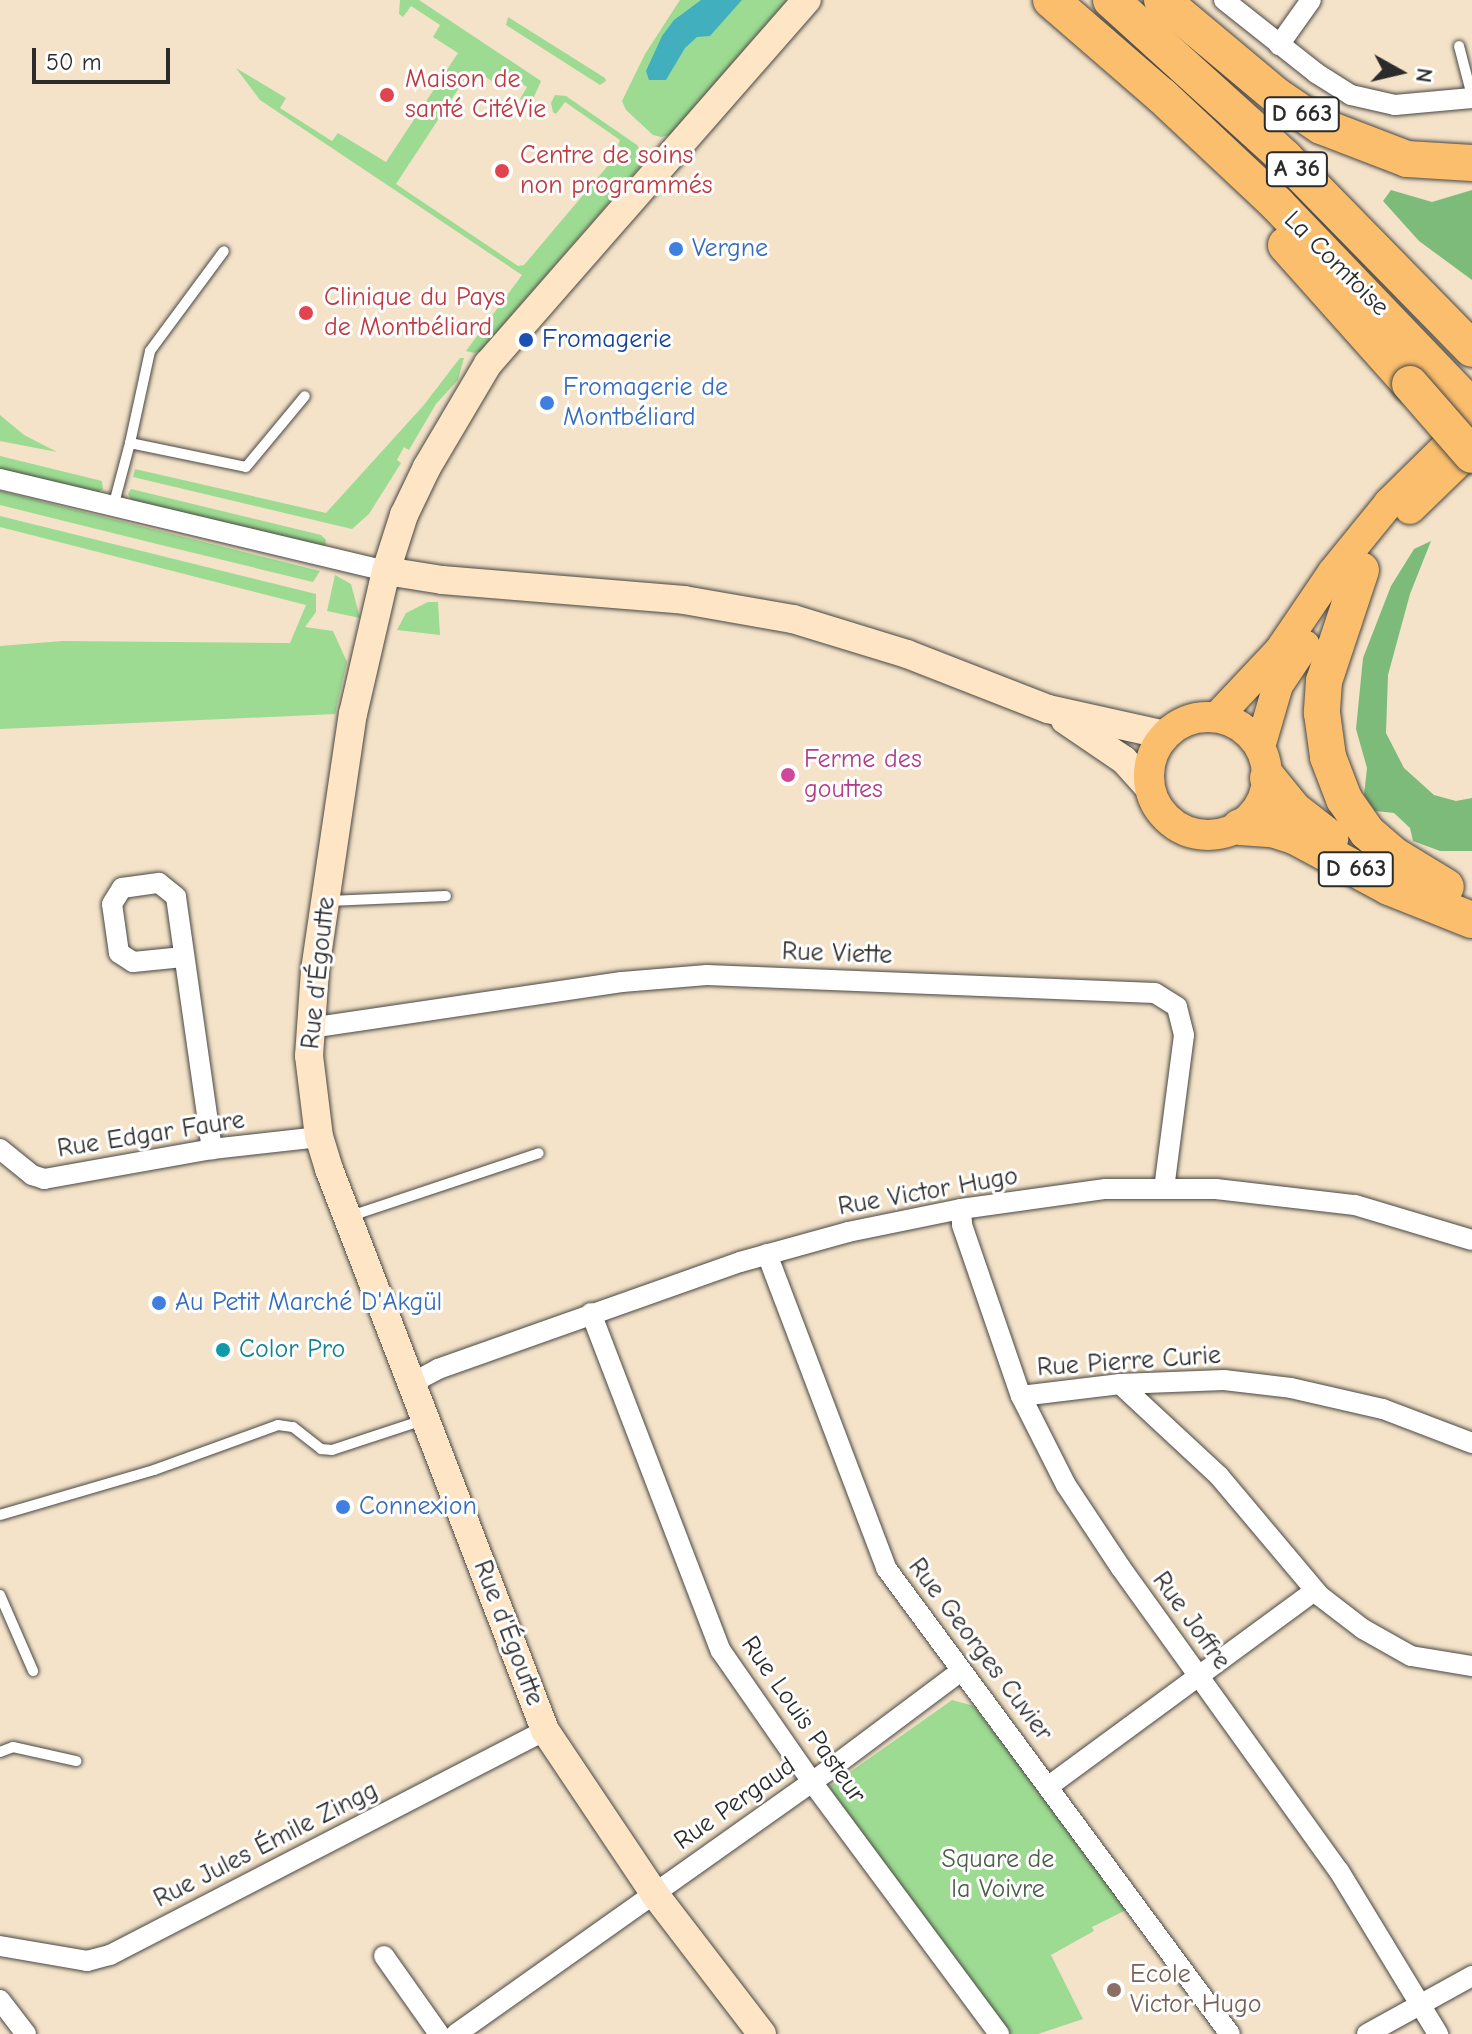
<!DOCTYPE html>
<html>
<head>
<meta charset="utf-8">
<style>
  body { margin:0 }
  #map { position:relative; width:1472px; height:2034px; overflow:hidden; background:#f4e3c9; font-family:"Comic Neue",sans-serif }
  div>[style] { position:absolute }
  [style*='--x'] { left:calc(var(--x)*1px); top:calc(var(--y)*1px); width:calc(var(--w)*1px); rotate:calc(var(--a)*1deg) }
  .green>* { inset:0; background:#9cdb91 }
  .forest>* { inset:0; background:#7dbb7b }
  .water>* { inset:0; background:#42afbf }
  .roads { filter:drop-shadow(0 0 2px #494743) drop-shadow(0 0 2px #494743) }
  .lane>* { height:10px; margin:-5px; padding:0 5px; transform-origin:5px; border-radius:5px; background:#fff }
  .street>* { height:20px; margin:-10px; padding:0 10px; transform-origin:10px; border-radius:10px; background:#fff }
  .secondary>* { height:28px; margin:-14px; padding:0 14px; transform-origin:14px; border-radius:14px; background:#fde5c5 }
  .primary>* { height:30px; margin:-15px; padding:0 15px; transform-origin:15px; border-radius:15px; background:#fabe6d }
  .primary>.ring { margin:-15px; padding:0; box-sizing:content-box; background:none; border:30px solid #fabe6d; border-radius:50% }
  .highway>* { height:36px; margin:-18px; padding:0 18px; transform-origin:18px; border-radius:18px; background:#fabe6d }
  .bridges { filter:drop-shadow(0 0 2px #494743) drop-shadow(0 0 2px #494743) }
  .highway-bridge>* { height:36px; margin:-18px; padding:0 18px; transform-origin:18px; border-radius:18px; background:#fabe6d }
  .dots>* { width:22px; height:22px; translate:-50% -50%; box-sizing:border-box; border:4px solid #fff; border-radius:50% }
  span { translate:-50% -50%; white-space:nowrap; text-align:center; line-height:1.15; -webkit-text-stroke:6px #fff; paint-order:stroke }
  .shield-label span { padding:2px 6px; background:#fff; border:2px solid; border-radius:6px; -webkit-text-stroke-width:0 }
  .shield-label { font-size:24px; color:#2b2b2b; font-weight:700 }
  .health-label { font-size:26px; color:#be3a42 }
  .left { translate:0 -50%; text-align:left }
  .shop-label { font-size:26px; color:#366cbe }
  .street-label { font-size:26px; color:#2b2b2b }
  .transit-label { font-size:26px; color:#164399 }
  .hotel-label { font-size:26px; color:#b23c85 }
  .culture-label { font-size:26px; color:#0d838f }
  .park-label { font-size:26px; color:#4d604a }
  .education-label { font-size:26px; color:#785e54 }
  .north { position:absolute; left:1360px; top:32px; width:80px; height:80px; -webkit-text-stroke:6px #fff; paint-order:stroke; rotate:98deg; font-size:22px; font-weight:700; line-height:32px; text-align:center; color:#2b2b2b }
  .north::after { content:''; display:block; margin:auto; width:28px; height:36px; background:#2b2b2b; clip-path:polygon(50% 0,100% 100%,50% 72%,0 100%) }
  .scale { position:absolute; left:32px; top:48px; width:138px; height:36px; box-sizing:border-box; border:4px solid #2b2b2b; border-top:0; padding-left:10px; font-size:24px; line-height:28px; white-space:nowrap; color:#2b2b2b; -webkit-text-stroke:6px #fff; paint-order:stroke }
</style>
</head>
<body>
<div id="map">
  <div class="green">
    <i style="clip-path:polygon(400px 0,419px 0,541px 81px,533px 99px,524px 101px,520px 99px,527px 87px,504px 72px,496px 84px,477px 71px,470px 71px,396px 184px,518px 266px,524px 265px,622px 149px,618px 145px,620px 140px,565px 102px,556px 114px,553px 112px,551px 103px,555px 95px,566px 96px,637px 145px,641px 151px,640px 167px,480px 351px,474px 353px,466px 351px,522px 275px,260px 100px,236px 68px,286px 98px,280px 108px,332px 141px,338px 133px,386px 162px,458px 53px,433px 37px,440px 25px,411px 6px,403px 17px,399px 14px)"></i>
    <i style="clip-path:polygon(680px 0,787px 0,670px 135px,661px 137px,653px 135px,626px 110px,622px 101px,645px 54px)"></i>
    <i style="clip-path:polygon(508px 17px,605px 78px,606px 81px,600px 85px,506px 25px)"></i>
    <i style="clip-path:polygon(460px 358px,464px 358px,458px 380px,436px 404px,409px 450px,404px 447px,397px 460px,401px 463px,369px 514px,352px 529px,133px 477px,135px 469px,326px 513px,423px 406px)"></i>
    <i style="clip-path:polygon(0 415px,24px 435px,57px 452px,0 441px)"></i>
    <i style="clip-path:polygon(0 456px,98px 480px,102px 481px,103px 489px,97px 493px,0 469px)"></i>
    <i style="clip-path:polygon(131px 489px,321px 535px,326px 540px,325px 549px,132px 501px,128px 494px)"></i>
    <i style="clip-path:polygon(0 491px,320px 571px,313px 582px,157px 544px,0 505px)"></i>
    <i style="clip-path:polygon(0 516px,316px 594px,316px 612px,305px 627px,333px 631px,347px 662px,335px 714px,0 729px,0 646px,63px 641px,290px 643px,306px 605px,0 527px)"></i>
    <i style="clip-path:polygon(335px 575px,351px 584px,360px 618px,327px 611px)"></i>
    <i style="clip-path:polygon(428px 602px,438px 602px,440px 635px,397px 630px,406px 613px)"></i>
    <i style="clip-path:polygon(952px 1700px,974px 1706px,1130px 1908px,1092px 1927px,1094px 1931px,1051px 1955px,1083px 2019px,1038px 2034px,1009px 2034px,829px 1787px)"></i>
  </div>
  <div class="forest">
    <i style="clip-path:polygon(1391px 190px,1432px 202px,1472px 190px,1472px 280px,1419px 241px,1383px 201px)"></i>
    <i style="clip-path:polygon(1431px 541px,1410px 594px,1388px 675px,1386px 733px,1404px 768px,1434px 795px,1456px 801px,1472px 798px,1472px 851px,1440px 851px,1413px 841px,1410px 828px,1394px 813px,1375px 811px,1364px 795px,1367px 768px,1356px 729px,1363px 658px,1391px 586px,1414px 549px)"></i>
  </div>
  <div class="water">
    <i style="clip-path:polygon(701px 0,742px 0,710px 36px,697px 37px,685px 48px,666px 80px,649px 80px,646px 71px,662px 36px,674px 20px)"></i>
  </div>
  <div class="roads">
    <div class="lane">
      <i style="--x:1459;--y:46;--w:52;--a:75.4"></i>
      <i style="--x:130;--y:443;--w:94;--a:-77.7"></i>
      <i style="--x:150;--y:351;--w:124;--a:-53.5"></i>
      <i style="--x:113;--y:507;--w:66;--a:-75.1"></i>
      <i style="--x:130;--y:443;--w:118;--a:11.7"></i>
      <i style="--x:246;--y:467;--w:92;--a:-50.3"></i>
      <i style="--x:328;--y:901;--w:118;--a:-2.4"></i>
      <i style="--x:348;--y:1217;--w:201;--a:-18.5"></i>
      <i style="--x:0;--y:1515;--w:160;--a:-16.3"></i>
      <i style="--x:154;--y:1470;--w:132;--a:-19.9"></i>
      <i style="--x:278;--y:1425;--w:15;--a:8"></i>
      <i style="--x:293;--y:1427;--w:36;--a:38"></i>
      <i style="--x:321;--y:1449;--w:11;--a:5"></i>
      <i style="--x:332;--y:1450;--w:96;--a:-18.2"></i>
      <i style="--x:0;--y:1595;--w:83;--a:66.5"></i>
      <i style="--x:0;--y:1752;--w:14;--a:-21"></i>
      <i style="--x:13;--y:1747;--w:65;--a:12.5"></i>
    </div>
    <div class="street">
      <i style="--x:1224;--y:0;--w:117;--a:38.4"></i>
      <i style="--x:1316;--y:73;--w:41;--a:32.2"></i>
      <i style="--x:1351;--y:95;--w:45;--a:12.8"></i>
      <i style="--x:1395;--y:105;--w:77;--a:-5.2"></i>
      <i style="--x:1279;--y:45;--w:55;--a:-54.6"></i>
      <i style="--x:0;--y:479;--w:397;--a:13.4"></i>
      <i style="--x:183;--y:957;--w:50;--a:174.3"></i>
      <i style="--x:133;--y:962;--w:17;--a:-147"></i>
      <i style="--x:119;--y:953;--w:49;--a:-98.1"></i>
      <i style="--x:112;--y:904;--w:19;--a:-58"></i>
      <i style="--x:122;--y:888;--w:37;--a:-8"></i>
      <i style="--x:159;--y:883;--w:22;--a:39"></i>
      <i style="--x:176;--y:897;--w:255;--a:81.9"></i>
      <i style="--x:310;--y:1028;--w:315;--a:-8.4"></i>
      <i style="--x:622;--y:982;--w:85;--a:-4.7"></i>
      <i style="--x:707;--y:975;--w:448;--a:2.3"></i>
      <i style="--x:1155;--y:993;--w:26;--a:32"></i>
      <i style="--x:1177;--y:1007;--w:29;--a:76"></i>
      <i style="--x:1184;--y:1035;--w:155;--a:97.4"></i>
      <i style="--x:0;--y:1149;--w:41;--a:39.1"></i>
      <i style="--x:32;--y:1175;--w:13;--a:18"></i>
      <i style="--x:44;--y:1179;--w:171;--a:-10.1"></i>
      <i style="--x:212;--y:1149;--w:108;--a:-6.4"></i>
      <i style="--x:961;--y:1209;--w:16;--a:86"></i>
      <i style="--x:962;--y:1225;--w:181;--a:71"></i>
      <i style="--x:1021;--y:1396;--w:100;--a:63.2"></i>
      <i style="--x:1066;--y:1485;--w:100;--a:56.5"></i>
      <i style="--x:1121;--y:1568;--w:373;--a:54.3"></i>
      <i style="--x:1339;--y:1871;--w:191;--a:58.7"></i>
      <i style="--x:767;--y:1254;--w:336;--a:69.2"></i>
      <i style="--x:886;--y:1568;--w:579;--a:53.57"></i>
      <i style="--x:591;--y:1313;--w:362;--a:69"></i>
      <i style="--x:721;--y:1651;--w:160;--a:55.2"></i>
      <i style="--x:812;--y:1782;--w:314;--a:53.4"></i>
      <i style="--x:412;--y:1383;--w:30;--a:-28"></i>
      <i style="--x:438;--y:1369;--w:320;--a:-19.5"></i>
      <i style="--x:740;--y:1262;--w:112;--a:-15.5"></i>
      <i style="--x:848;--y:1232;--w:115;--a:-11.5"></i>
      <i style="--x:961;--y:1209;--w:146;--a:-7.9"></i>
      <i style="--x:1106;--y:1189;--w:110;--a:0"></i>
      <i style="--x:1216;--y:1189;--w:140;--a:6.6"></i>
      <i style="--x:1355;--y:1205;--w:122;--a:16.7"></i>
      <i style="--x:1120;--y:1384;--w:135;--a:42.9"></i>
      <i style="--x:1219;--y:1476;--w:157;--a:49.9"></i>
      <i style="--x:1320;--y:1596;--w:54;--a:37.5"></i>
      <i style="--x:1363;--y:1629;--w:55;--a:29.4"></i>
      <i style="--x:1411;--y:1656;--w:62;--a:9.3"></i>
      <i style="--x:1021;--y:1396;--w:100;--a:-6.9"></i>
      <i style="--x:1120;--y:1384;--w:104;--a:-2.2"></i>
      <i style="--x:1224;--y:1380;--w:67;--a:6.8"></i>
      <i style="--x:1291;--y:1388;--w:94;--a:12.9"></i>
      <i style="--x:1383;--y:1409;--w:95;--a:20.9"></i>
      <i style="--x:1049;--y:1786;--w:329;--a:-36.3"></i>
      <i style="--x:0;--y:1946;--w:88;--a:9.8"></i>
      <i style="--x:87;--y:1961;--w:24;--a:-15"></i>
      <i style="--x:110;--y:1955;--w:490;--a:-27.3"></i>
      <i style="--x:384;--y:1956;--w:95;--a:54.8"></i>
      <i style="--x:0;--y:2000;--w:43;--a:52.6"></i>
      <i style="--x:456;--y:2034;--w:453;--a:-35.3"></i>
      <i style="--x:826;--y:1772;--w:169;--a:-36.8"></i>
      <i style="--x:1367;--y:2034;--w:120;--a:-28.9"></i>
    </div>
    <div class="secondary">
      <i style="--x:386;--y:571;--w:57;--a:9.1"></i>
      <i style="--x:442;--y:580;--w:243;--a:4.7"></i>
      <i style="--x:684;--y:600;--w:111;--a:9.9"></i>
      <i style="--x:793;--y:619;--w:119;--a:17.1"></i>
      <i style="--x:907;--y:654;--w:151;--a:21.3"></i>
      <i style="--x:1048;--y:709;--w:120;--a:12.5"></i>
      <i style="--x:1065;--y:720;--w:71;--a:34.1"></i>
      <i style="--x:1124;--y:760;--w:39;--a:48"></i>
      <i style="--x:762;--y:2034;--w:178;--a:-127.5"></i>
      <i style="--x:654;--y:1893;--w:196;--a:-123.8"></i>
      <i style="--x:545;--y:1730;--w:601;--a:-111.06"></i>
      <i style="--x:329;--y:1169;--w:34;--a:-107"></i>
      <i style="--x:319;--y:1137;--w:82;--a:-97"></i>
      <i style="--x:309;--y:1056;--w:86;--a:-86"></i>
      <i style="--x:315;--y:970;--w:259;--a:-81.6"></i>
      <i style="--x:353;--y:714;--w:147;--a:-77"></i>
      <i style="--x:386;--y:571;--w:59;--a:-72.2"></i>
      <i style="--x:404;--y:515;--w:53;--a:-64.4"></i>
      <i style="--x:427;--y:467;--w:120;--a:-59.4"></i>
      <i style="--x:488;--y:364;--w:484;--a:-48.8"></i>
    </div>
    <div class="primary">
      <i style="--x:1410;--y:509;--w:86;--a:-44.1"></i>
      <i class="ring" style="left:1149px;top:717px;width:88px;height:88px"></i>
      <i style="--x:1217;--y:717;--w:92;--a:-46.8"></i>
      <i style="--x:1280;--y:650;--w:94;--a:-55.8"></i>
      <i style="--x:1333;--y:572;--w:89;--a:-50.9"></i>
      <i style="--x:1389;--y:503;--w:115;--a:-44.6"></i>
      <i style="--x:1260;--y:747;--w:65;--a:-73.8"></i>
      <i style="--x:1278;--y:685;--w:48;--a:-56"></i>
    </div>
    <div class="highway">
      <i style="--x:1051;--y:0;--w:147;--a:40.9"></i>
      <i style="--x:1162;--y:96;--w:158;--a:43.2"></i>
      <i style="--x:1277;--y:204;--w:281;--a:46.2"></i>
      <i style="--x:1111;--y:0;--w:235;--a:42.2"></i>
      <i style="--x:1285;--y:158;--w:267;--a:45.6"></i>
      <i style="--x:1162;--y:0;--w:150;--a:39.9"></i>
      <i style="--x:1277;--y:96;--w:53;--a:34.3"></i>
      <i style="--x:1321;--y:126;--w:92;--a:21"></i>
      <i style="--x:1407;--y:159;--w:65;--a:3.5"></i>
      <i style="--x:1286;--y:245;--w:186;--a:48.3"></i>
      <i style="--x:1361;--y:570;--w:117;--a:108.4"></i>
      <i style="--x:1324;--y:681;--w:32;--a:94"></i>
      <i style="--x:1322;--y:713;--w:44;--a:82.2"></i>
      <i style="--x:1328;--y:757;--w:45;--a:69.1"></i>
      <i style="--x:1344;--y:799;--w:40;--a:55.1"></i>
      <i style="--x:1367;--y:832;--w:33;--a:41"></i>
      <i style="--x:1392;--y:854;--w:63;--a:31.4"></i>
      <i style="--x:1268;--y:778;--w:41;--a:50.9"></i>
      <i style="--x:1294;--y:810;--w:46;--a:37.9"></i>
      <i style="--x:1240;--y:827;--w:32;--a:4"></i>
      <i style="--x:1272;--y:829;--w:25;--a:18"></i>
      <i style="--x:1296;--y:837;--w:106;--a:28.3"></i>
      <i style="--x:1389;--y:887;--w:89;--a:21.7"></i>
    </div>
  </div>
  <div class="bridges">
    <div class="highway-bridge">
      <i style="--x:1410;--y:384;--w:94;--a:48.9"></i>
    </div>
  </div>
  <div class="dots">
    <i style="left:387px;top:95px;background:#e0444e"></i>
    <i style="left:502px;top:171px;background:#e0444e"></i>
    <i style="left:676px;top:249px;background:#3f7fe0"></i>
    <i style="left:306px;top:313px;background:#e0444e"></i>
    <i style="left:526px;top:340px;background:#1a4fb4"></i>
    <i style="left:547px;top:403px;background:#3f7fe0"></i>
    <i style="left:788px;top:775px;background:#d1479c"></i>
    <i style="left:159px;top:1303px;background:#3f7fe0"></i>
    <i style="left:223px;top:1350px;background:#0f9aa8"></i>
    <i style="left:343px;top:1507px;background:#3f7fe0"></i>
    <i style="left:1114px;top:1990px;background:#8d6e63"></i>
  </div>
  <div class="shield-label">
    <span style="left:1302px;top:114px">D 663</span>
    <span style="left:1297px;top:169px">A 36</span>
    <span style="left:1356px;top:869px">D 663</span>
  </div>
  <div class="health-label">
    <span class="left" style="left:405px;top:95px">Maison de<br>santé CitéVie</span>
    <span class="left" style="left:520px;top:171px">Centre de soins<br>non programmés</span>
    <span class="left" style="left:324px;top:313px">Clinique du Pays<br>de Montbéliard</span>
  </div>
  <div class="shop-label">
    <span class="left" style="left:692px;top:249px">Vergne</span>
    <span class="left" style="left:563px;top:403px">Fromagerie de<br>Montbéliard</span>
    <span class="left" style="left:175px;top:1303px">Au Petit Marché D'Akgül</span>
    <span class="left" style="left:359px;top:1507px">Connexion</span>
  </div>
  <div class="street-label">
    <span style="left:1336px;top:264px;rotate:45deg">La Comtoise</span>
    <span style="left:837px;top:954px;rotate:2deg">Rue Viette</span>
    <span style="left:319px;top:973px;rotate:-84deg">Rue d'Égoutte</span>
    <span style="left:151px;top:1135px;rotate:-9deg">Rue Edgar Faure</span>
    <span style="left:928px;top:1192px;rotate:-10deg">Rue Victor Hugo</span>
    <span style="left:1129px;top:1362px;rotate:-4deg">Rue Pierre Curie</span>
    <span style="left:1191px;top:1621px;rotate:54deg">Rue Joffre</span>
    <span style="left:508px;top:1633px;rotate:69deg">Rue d'Égoutte</span>
    <span style="left:980px;top:1650px;rotate:53deg">Rue Georges Cuvier</span>
    <span style="left:803px;top:1720px;rotate:55deg">Rue Louis Pasteur</span>
    <span style="left:735px;top:1804px;rotate:-35deg">Rue Pergaud</span>
    <span style="left:266px;top:1845px;rotate:-27deg">Rue Jules Émile Zingg</span>
  </div>
  <div class="transit-label">
    <span class="left" style="left:542px;top:340px">Fromagerie</span>
  </div>
  <div class="hotel-label">
    <span class="left" style="left:804px;top:775px">Ferme des<br>gouttes</span>
  </div>
  <div class="culture-label">
    <span class="left" style="left:239px;top:1350px">Color Pro</span>
  </div>
  <div class="park-label">
    <span style="left:998px;top:1875px">Square de<br>la Voivre</span>
  </div>
  <div class="education-label">
    <span class="left" style="left:1130px;top:1990px">Ecole<br>Victor Hugo</span>
  </div>
  <div class="north">N</div>
  <div class="scale">50 m</div>
</div>
</body>
</html>
